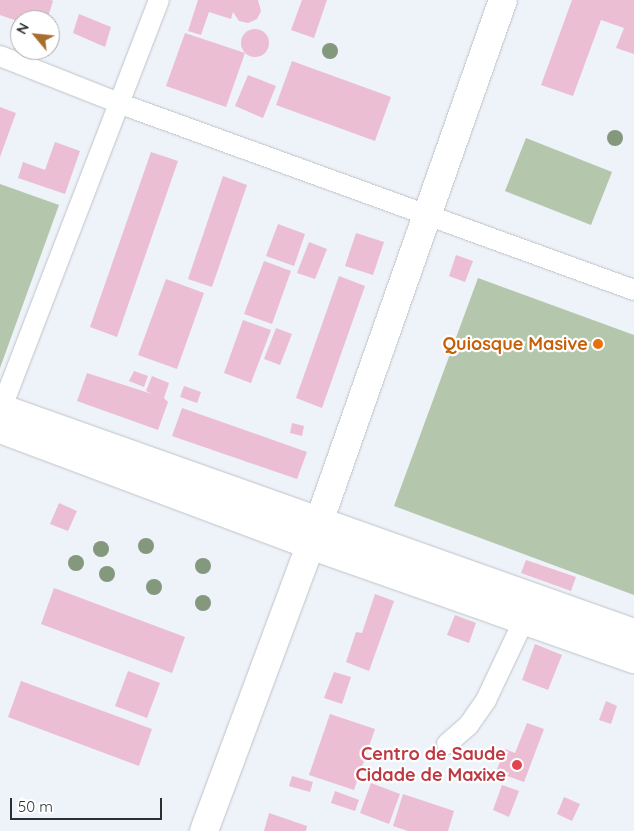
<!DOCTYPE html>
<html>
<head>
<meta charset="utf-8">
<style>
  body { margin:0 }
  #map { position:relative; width:634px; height:831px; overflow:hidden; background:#eef2f9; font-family:Quicksand,sans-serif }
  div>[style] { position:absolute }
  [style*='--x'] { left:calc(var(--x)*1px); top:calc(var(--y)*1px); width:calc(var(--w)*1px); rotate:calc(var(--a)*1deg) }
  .green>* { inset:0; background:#b4c6ac }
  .building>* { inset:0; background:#ebbed4 }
  .round { border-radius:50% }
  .roads { filter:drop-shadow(0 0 1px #bfc2c8) drop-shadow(0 0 1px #bfc2c8) }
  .street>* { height:20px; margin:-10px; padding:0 10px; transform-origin:10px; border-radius:10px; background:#fff }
  .secondary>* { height:28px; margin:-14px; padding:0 14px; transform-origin:14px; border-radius:14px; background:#fff }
  .trees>* { width:16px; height:16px; margin:-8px; border-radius:50%; background:#84987e }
  .dots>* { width:14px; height:14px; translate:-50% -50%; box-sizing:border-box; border:2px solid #fff; border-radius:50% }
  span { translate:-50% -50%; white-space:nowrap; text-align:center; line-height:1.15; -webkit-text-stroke:4.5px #fff; paint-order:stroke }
  .food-label { font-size:18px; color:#c56008; font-weight:700 }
  .right { translate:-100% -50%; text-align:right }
  .health-label { font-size:18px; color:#be3a42; font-weight:700 }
  .north { position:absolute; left:10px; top:10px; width:50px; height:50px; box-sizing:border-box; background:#fff; border:1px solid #ababac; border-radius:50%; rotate:298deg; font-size:14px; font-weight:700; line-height:20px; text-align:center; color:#2c2e30 }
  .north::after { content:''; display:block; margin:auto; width:18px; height:22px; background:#a86e2d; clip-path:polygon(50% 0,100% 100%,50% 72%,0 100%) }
  .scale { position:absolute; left:10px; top:798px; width:152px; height:22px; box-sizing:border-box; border:2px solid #2c2e30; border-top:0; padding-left:6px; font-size:15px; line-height:18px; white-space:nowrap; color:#2c2e30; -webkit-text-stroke:4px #fff; paint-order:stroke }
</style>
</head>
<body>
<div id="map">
  <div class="green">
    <i style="clip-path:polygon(526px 138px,612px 172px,591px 225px,505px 191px)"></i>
    <i style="clip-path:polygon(0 184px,59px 205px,0 368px)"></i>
    <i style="clip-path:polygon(478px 278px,634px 335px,634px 595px,394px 506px)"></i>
  </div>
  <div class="building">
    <i style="clip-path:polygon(0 0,51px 0,53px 1px,47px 20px,20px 22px,0 15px)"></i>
    <i style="clip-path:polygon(198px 0,258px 0,261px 11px,257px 19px,248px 23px,239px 21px,233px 12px,231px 19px,209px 12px,201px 35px,188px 31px)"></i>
    <i style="clip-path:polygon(302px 0,327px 0,314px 38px,291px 30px)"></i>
    <i style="clip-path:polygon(572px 0,634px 0,634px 54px,616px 48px,624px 28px,601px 20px,573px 96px,541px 85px)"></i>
    <i style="clip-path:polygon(79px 14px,111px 27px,105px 47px,73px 33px)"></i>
    <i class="round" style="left:241px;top:29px;width:28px;height:28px"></i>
    <i style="clip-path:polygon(185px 33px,245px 53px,226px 107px,166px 86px)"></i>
    <i style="clip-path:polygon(292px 61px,391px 97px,375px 141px,276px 105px)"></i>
    <i style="clip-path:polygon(248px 75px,276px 86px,263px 118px,235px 106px)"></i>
    <i style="clip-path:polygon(0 107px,16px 113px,0 157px)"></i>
    <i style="clip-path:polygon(55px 142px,80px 151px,65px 194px,18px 178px,23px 162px,45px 170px)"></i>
    <i style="clip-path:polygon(151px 152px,178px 161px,117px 337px,90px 327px)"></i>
    <i style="clip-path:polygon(223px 176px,247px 185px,212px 287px,188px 279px)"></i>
    <i style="clip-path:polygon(278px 224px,305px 234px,294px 266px,266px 256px)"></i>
    <i style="clip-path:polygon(356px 233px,384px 242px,373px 275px,345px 266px)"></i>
    <i style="clip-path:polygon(309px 242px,327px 249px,315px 279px,297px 273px)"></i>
    <i style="clip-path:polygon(456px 255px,473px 261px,465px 282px,449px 276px)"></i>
    <i style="clip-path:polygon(264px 261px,291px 271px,272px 324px,244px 314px)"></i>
    <i style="clip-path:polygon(339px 276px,365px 286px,322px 408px,296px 398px)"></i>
    <i style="clip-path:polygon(166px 279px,204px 293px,177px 369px,138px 355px)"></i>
    <i style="clip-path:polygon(243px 320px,271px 330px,251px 383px,224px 373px)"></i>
    <i style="clip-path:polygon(276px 328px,292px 334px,280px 365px,264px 359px)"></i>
    <i style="clip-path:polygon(134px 371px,148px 376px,144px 387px,129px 381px)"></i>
    <i style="clip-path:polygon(87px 373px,152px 394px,146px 391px,152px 376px,169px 383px,164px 398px,168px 402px,158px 430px,77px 401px)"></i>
    <i style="clip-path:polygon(184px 386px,201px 392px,197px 403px,180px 397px)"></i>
    <i style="clip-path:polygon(182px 408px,307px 452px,297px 479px,172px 436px)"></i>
    <i style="clip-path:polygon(292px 423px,304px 426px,302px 436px,290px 433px)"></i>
    <i style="clip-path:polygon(59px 503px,77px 511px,68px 531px,50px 524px)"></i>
    <i style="clip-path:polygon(526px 560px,576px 577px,571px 591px,521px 573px)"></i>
    <i style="clip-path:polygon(54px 588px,185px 637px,172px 673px,41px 624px)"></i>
    <i style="clip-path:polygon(375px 594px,394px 601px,369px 671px,346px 662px,356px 632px,362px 633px)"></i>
    <i style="clip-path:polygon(455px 615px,476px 623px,469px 643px,447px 635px)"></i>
    <i style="clip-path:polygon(535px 644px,562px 655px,548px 690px,522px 680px)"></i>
    <i style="clip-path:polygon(128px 671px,160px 683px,147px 718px,115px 706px)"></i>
    <i style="clip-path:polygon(334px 672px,351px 677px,342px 704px,324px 698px)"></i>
    <i style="clip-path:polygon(21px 681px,152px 729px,139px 766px,8px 717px)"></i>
    <i style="clip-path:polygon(606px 701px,617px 706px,611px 724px,599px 720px)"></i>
    <i style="clip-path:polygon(330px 714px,375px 729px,354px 790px,309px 775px)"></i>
    <i style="clip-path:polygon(527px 723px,544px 729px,524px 782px,496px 772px,505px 749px,515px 753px)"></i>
    <i style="clip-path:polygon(292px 776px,313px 782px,310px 792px,289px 786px)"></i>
    <i style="clip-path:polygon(371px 783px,400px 794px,389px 824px,360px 813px)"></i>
    <i style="clip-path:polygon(502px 785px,519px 791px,509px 817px,493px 810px)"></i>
    <i style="clip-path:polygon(335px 791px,359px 800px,355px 811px,331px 803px)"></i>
    <i style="clip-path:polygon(403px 794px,454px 811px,448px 831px,408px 831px,393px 826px)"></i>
    <i style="clip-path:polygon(564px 797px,580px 804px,572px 821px,557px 814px)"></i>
    <i style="clip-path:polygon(269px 813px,307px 826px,306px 831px,264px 831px)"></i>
  </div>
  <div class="roads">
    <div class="street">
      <i style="--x:0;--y:56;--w:130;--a:21.6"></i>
      <i style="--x:121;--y:104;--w:546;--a:19.93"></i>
      <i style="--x:0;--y:412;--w:442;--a:-68.9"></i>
      <i style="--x:447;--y:744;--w:28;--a:-41"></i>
      <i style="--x:468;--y:726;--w:32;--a:-55"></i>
      <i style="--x:486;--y:700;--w:89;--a:-64.6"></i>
    </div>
    <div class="secondary">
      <i style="--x:0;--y:408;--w:673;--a:19.54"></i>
      <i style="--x:0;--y:429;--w:331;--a:20.5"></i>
      <i style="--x:310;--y:545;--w:343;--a:19.4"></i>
      <i style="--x:204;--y:831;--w:333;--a:-69.6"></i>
      <i style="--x:320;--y:519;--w:550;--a:-70.58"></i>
    </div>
  </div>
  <div class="trees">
    <i style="left:330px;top:51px"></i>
    <i style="left:615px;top:138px"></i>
    <i style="left:146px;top:546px"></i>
    <i style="left:101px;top:549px"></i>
    <i style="left:76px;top:563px"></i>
    <i style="left:203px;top:566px"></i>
    <i style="left:107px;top:574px"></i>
    <i style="left:154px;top:587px"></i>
    <i style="left:203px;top:603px"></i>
  </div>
  <div class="dots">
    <i style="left:598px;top:344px;background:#e8710a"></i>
    <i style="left:517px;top:765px;background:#e0444e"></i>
  </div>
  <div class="food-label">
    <span class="right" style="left:588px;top:344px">Quiosque Masive</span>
  </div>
  <div class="health-label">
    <span class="right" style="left:506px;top:765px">Centro de Saude<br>Cidade de Maxixe</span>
  </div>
  <div class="north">N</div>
  <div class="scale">50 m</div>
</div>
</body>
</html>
